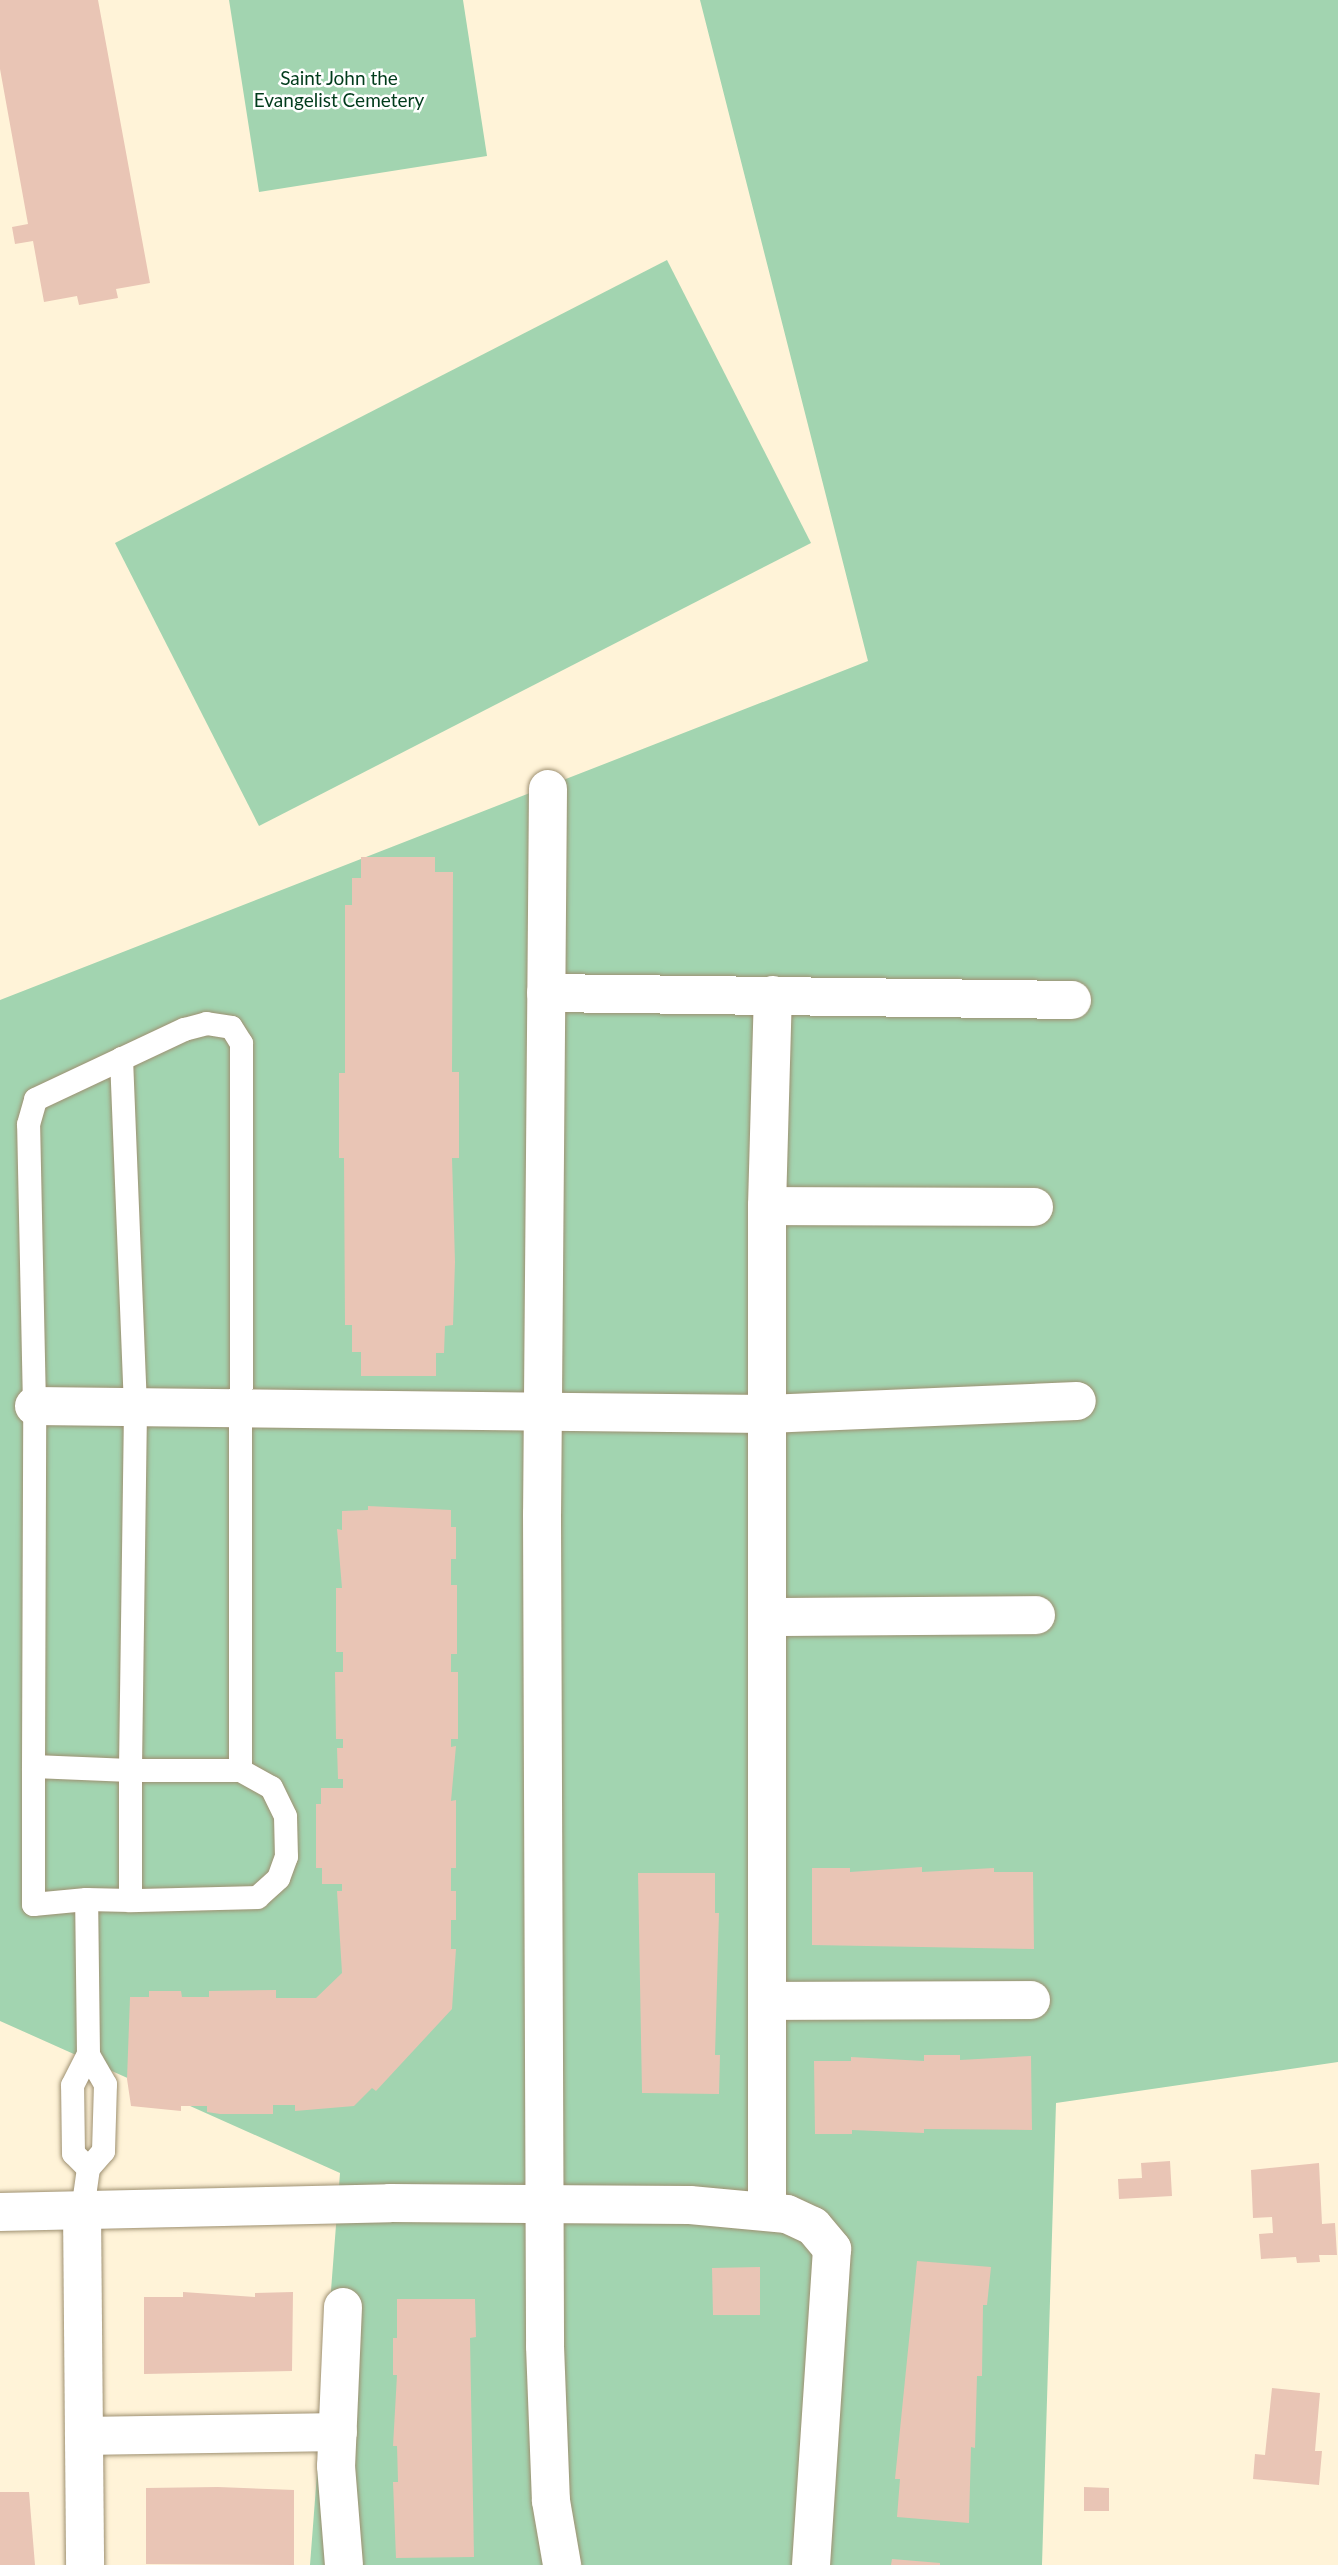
<!DOCTYPE html>
<html>
<head>
<meta charset="utf-8">
<style>
  body { margin:0 }
  #map { position:relative; width:1338px; height:2565px; overflow:hidden; background:#fff3d8; font-family:Lato,sans-serif }
  div>[style] { position:absolute }
  [style*='--x'] { left:calc(var(--x)*1px); top:calc(var(--y)*1px); width:calc(var(--w)*1px); rotate:calc(var(--a)*1deg) }
  .green>* { inset:0; background:#a2d4b0 }
  .building>* { inset:0; background:#e9c5b5 }
  .roads { filter:drop-shadow(0 0 2px #9e9071) drop-shadow(0 0 2px #9e9071) }
  .service>* { height:23px; margin:-11.5px; padding:0 11.5px; transform-origin:11.5px; border-radius:11.5px; background:#fff }
  .minor>* { height:38px; margin:-19px; padding:0 19px; transform-origin:19px; border-radius:19px; background:#fff }
  span { translate:-50% -50%; white-space:nowrap; text-align:center; line-height:1.15; -webkit-text-stroke:5px #fff; paint-order:stroke }
  .park-label { font-size:19px; color:#003b1b }
</style>
</head>
<body>
<div id="map">
  <div class="green">
    <i style="clip-path:polygon(229px 0,463px 0,487px 156px,259px 192px)"></i>
    <i style="clip-path:polygon(700px 0,1338px 0,1338px 2062px,1056px 2103px,1042px 2565px,310px 2565px,340px 2173px,0 2021px,0 1000px,868px 661px)"></i>
    <i style="clip-path:polygon(667px 260px,811px 543px,259px 826px,115px 543px)"></i>
  </div>
  <div class="building">
    <i style="clip-path:polygon(0 0,98px 0,150px 283px,116px 289px,118px 298px,79px 305px,77px 296px,44px 302px,33px 241px,15px 244px,12px 227px,28px 224px,0 69px)"></i>
    <i style="clip-path:polygon(361px 857px,435px 857px,435px 872px,453px 872px,452px 1072px,459px 1072px,459px 1158px,452px 1158px,455px 1262px,453px 1325px,445px 1326px,444px 1353px,436px 1353px,436px 1376px,361px 1376px,361px 1352px,352px 1352px,352px 1325px,345px 1325px,344px 1158px,339px 1158px,339px 1073px,345px 1073px,345px 905px,352px 905px,352px 878px,361px 878px)"></i>
    <i style="clip-path:polygon(368px 1506px,451px 1510px,451px 1527px,456px 1527px,456px 1559px,451px 1559px,451px 1585px,457px 1585px,457px 1654px,451px 1654px,451px 1672px,458px 1672px,458px 1739px,451px 1739px,451px 1747px,456px 1746px,451px 1801px,456px 1800px,456px 1868px,451px 1868px,451px 1891px,456px 1891px,456px 1920px,451px 1920px,451px 1949px,456px 1949px,452px 2009px,376px 2091px,372px 2088px,354px 2106px,295px 2111px,295px 2105px,273px 2105px,273px 2114px,220px 2114px,207px 2112px,207px 2106px,181px 2106px,181px 2111px,131px 2106px,127px 2079px,130px 1997px,149px 1997px,149px 1991px,181px 1991px,182px 1997px,209px 1997px,209px 1991px,276px 1990px,276px 1998px,316px 1998px,342px 1973px,337px 1891px,342px 1891px,342px 1884px,322px 1884px,322px 1868px,316px 1868px,316px 1804px,321px 1804px,321px 1788px,343px 1788px,343px 1779px,338px 1779px,337px 1748px,343px 1748px,343px 1739px,336px 1739px,335px 1672px,343px 1672px,343px 1652px,336px 1652px,336px 1588px,342px 1588px,337px 1529px,342px 1530px,342px 1511px,368px 1510px)"></i>
    <i style="clip-path:polygon(922px 1867px,922px 1872px,994px 1868px,994px 1872px,1033px 1872px,1034px 1949px,812px 1945px,812px 1868px,850px 1868px,850px 1872px)"></i>
    <i style="clip-path:polygon(638px 1873px,715px 1873px,715px 1913px,719px 1913px,715px 2055px,720px 2055px,719px 2094px,642px 2093px)"></i>
    <i style="clip-path:polygon(924px 2055px,960px 2055px,960px 2060px,1031px 2056px,1032px 2130px,924px 2129px,924px 2133px,852px 2130px,852px 2134px,815px 2134px,814px 2061px,851px 2061px,851px 2057px,924px 2061px)"></i>
    <i style="clip-path:polygon(1170px 2161px,1172px 2196px,1119px 2199px,1118px 2179px,1142px 2178px,1141px 2163px)"></i>
    <i style="clip-path:polygon(1319px 2163px,1322px 2224px,1335px 2223px,1337px 2255px,1319px 2255px,1320px 2262px,1297px 2263px,1296px 2257px,1261px 2259px,1259px 2234px,1273px 2233px,1272px 2217px,1253px 2218px,1251px 2170px)"></i>
    <i style="clip-path:polygon(917px 2261px,991px 2267px,987px 2305px,983px 2305px,982px 2376px,977px 2376px,975px 2448px,971px 2447px,969px 2523px,897px 2517px,900px 2479px,895px 2479px)"></i>
    <i style="clip-path:polygon(760px 2267px,760px 2315px,713px 2315px,712px 2268px)"></i>
    <i style="clip-path:polygon(183px 2292px,255px 2297px,255px 2293px,293px 2292px,292px 2371px,144px 2374px,144px 2297px,183px 2297px)"></i>
    <i style="clip-path:polygon(397px 2299px,475px 2299px,476px 2337px,470px 2338px,474px 2557px,396px 2558px,393px 2482px,398px 2482px,397px 2446px,393px 2446px,397px 2375px,393px 2375px,393px 2338px,397px 2338px)"></i>
    <i style="clip-path:polygon(1272px 2388px,1320px 2393px,1315px 2451px,1322px 2451px,1319px 2485px,1253px 2479px,1255px 2454px,1265px 2455px)"></i>
    <i style="clip-path:polygon(218px 2487px,294px 2490px,294px 2565px,146px 2564px,146px 2488px)"></i>
    <i style="clip-path:polygon(1084px 2487px,1109px 2488px,1109px 2511px,1084px 2511px)"></i>
    <i style="clip-path:polygon(0 2492px,29px 2492px,35px 2565px,0 2565px)"></i>
    <i style="clip-path:polygon(892px 2559px,940px 2563px,940px 2565px,891px 2565px)"></i>
  </div>
  <div class="roads">
    <div class="service">
      <i style="--x:121;--y:1058;--w:351;--a:87.7"></i>
      <i style="--x:135;--y:1409;--w:361;--a:90.8"></i>
      <i style="--x:130;--y:1770;--w:110;--a:0"></i>
      <i style="--x:33;--y:1766;--w:138;--a:90"></i>
      <i style="--x:33;--y:1904;--w:53;--a:-5.4"></i>
      <i style="--x:88;--y:2168;--w:21;--a:-135"></i>
      <i style="--x:73;--y:2153;--w:68;--a:-90.8"></i>
      <i style="--x:72;--y:2085;--w:35;--a:-63"></i>
      <i style="--x:88;--y:2054;--w:155;--a:-90.7"></i>
      <i style="--x:86;--y:1899;--w:44;--a:1.3"></i>
      <i style="--x:130;--y:1900;--w:130;--a:-90"></i>
      <i style="--x:130;--y:1770;--w:97;--a:-177.6"></i>
      <i style="--x:33;--y:1766;--w:360;--a:-89.8"></i>
      <i style="--x:34;--y:1406;--w:282;--a:-91.2"></i>
      <i style="--x:28;--y:1124;--w:26;--a:-74"></i>
      <i style="--x:35;--y:1099;--w:165;--a:-25.2"></i>
      <i style="--x:184;--y:1029;--w:23;--a:-15"></i>
      <i style="--x:206;--y:1023;--w:25;--a:9"></i>
      <i style="--x:231;--y:1027;--w:19;--a:58"></i>
      <i style="--x:241;--y:1043;--w:727;--a:90.08"></i>
      <i style="--x:240;--y:1770;--w:35;--a:29"></i>
      <i style="--x:271;--y:1787;--w:32;--a:64"></i>
      <i style="--x:285;--y:1816;--w:40;--a:88.6"></i>
      <i style="--x:286;--y:1856;--w:23;--a:110"></i>
      <i style="--x:278;--y:1878;--w:28;--a:138"></i>
      <i style="--x:257;--y:1897;--w:127;--a:178.6"></i>
      <i style="--x:82;--y:2210;--w:42;--a:-81.9"></i>
      <i style="--x:88;--y:2168;--w:23;--a:-49"></i>
      <i style="--x:103;--y:2151;--w:67;--a:-88.3"></i>
      <i style="--x:105;--y:2084;--w:34;--a:-120"></i>
    </div>
    <div class="minor">
      <i style="--x:548;--y:789;--w:725;--a:90.47"></i>
      <i style="--x:542;--y:1514;--w:832;--a:89.79"></i>
      <i style="--x:545;--y:2346;--w:155;--a:87.8"></i>
      <i style="--x:551;--y:2501;--w:65;--a:80.2"></i>
      <i style="--x:546;--y:993;--w:526;--a:0.76"></i>
      <i style="--x:767;--y:1206;--w:267;--a:0.2"></i>
      <i style="--x:34;--y:1406;--w:733;--a:0.63"></i>
      <i style="--x:767;--y:1414;--w:310;--a:-2.4"></i>
      <i style="--x:767;--y:1617;--w:269;--a:-0.4"></i>
      <i style="--x:767;--y:2001;--w:264;--a:-0.2"></i>
      <i style="--x:767;--y:2209;--w:1003;--a:-90"></i>
      <i style="--x:767;--y:1206;--w:211;--a:-88.4"></i>
      <i style="--x:82;--y:2210;--w:355;--a:89.5"></i>
      <i style="--x:0;--y:2212;--w:390;--a:-1.3"></i>
      <i style="--x:390;--y:2203;--w:300;--a:0.4"></i>
      <i style="--x:690;--y:2205;--w:97;--a:5.3"></i>
      <i style="--x:787;--y:2214;--w:29;--a:25"></i>
      <i style="--x:813;--y:2226;--w:30;--a:50"></i>
      <i style="--x:832;--y:2249;--w:317;--a:93.8"></i>
      <i style="--x:343;--y:2307;--w:159;--a:92.5"></i>
      <i style="--x:336;--y:2466;--w:99;--a:85.4"></i>
      <i style="--x:84;--y:2436;--w:254;--a:-0.9"></i>
    </div>
  </div>
  <div class="park-label">
    <span style="left:339px;top:89px">Saint John the<br>Evangelist Cemetery</span>
  </div>
</div>
</body>
</html>
